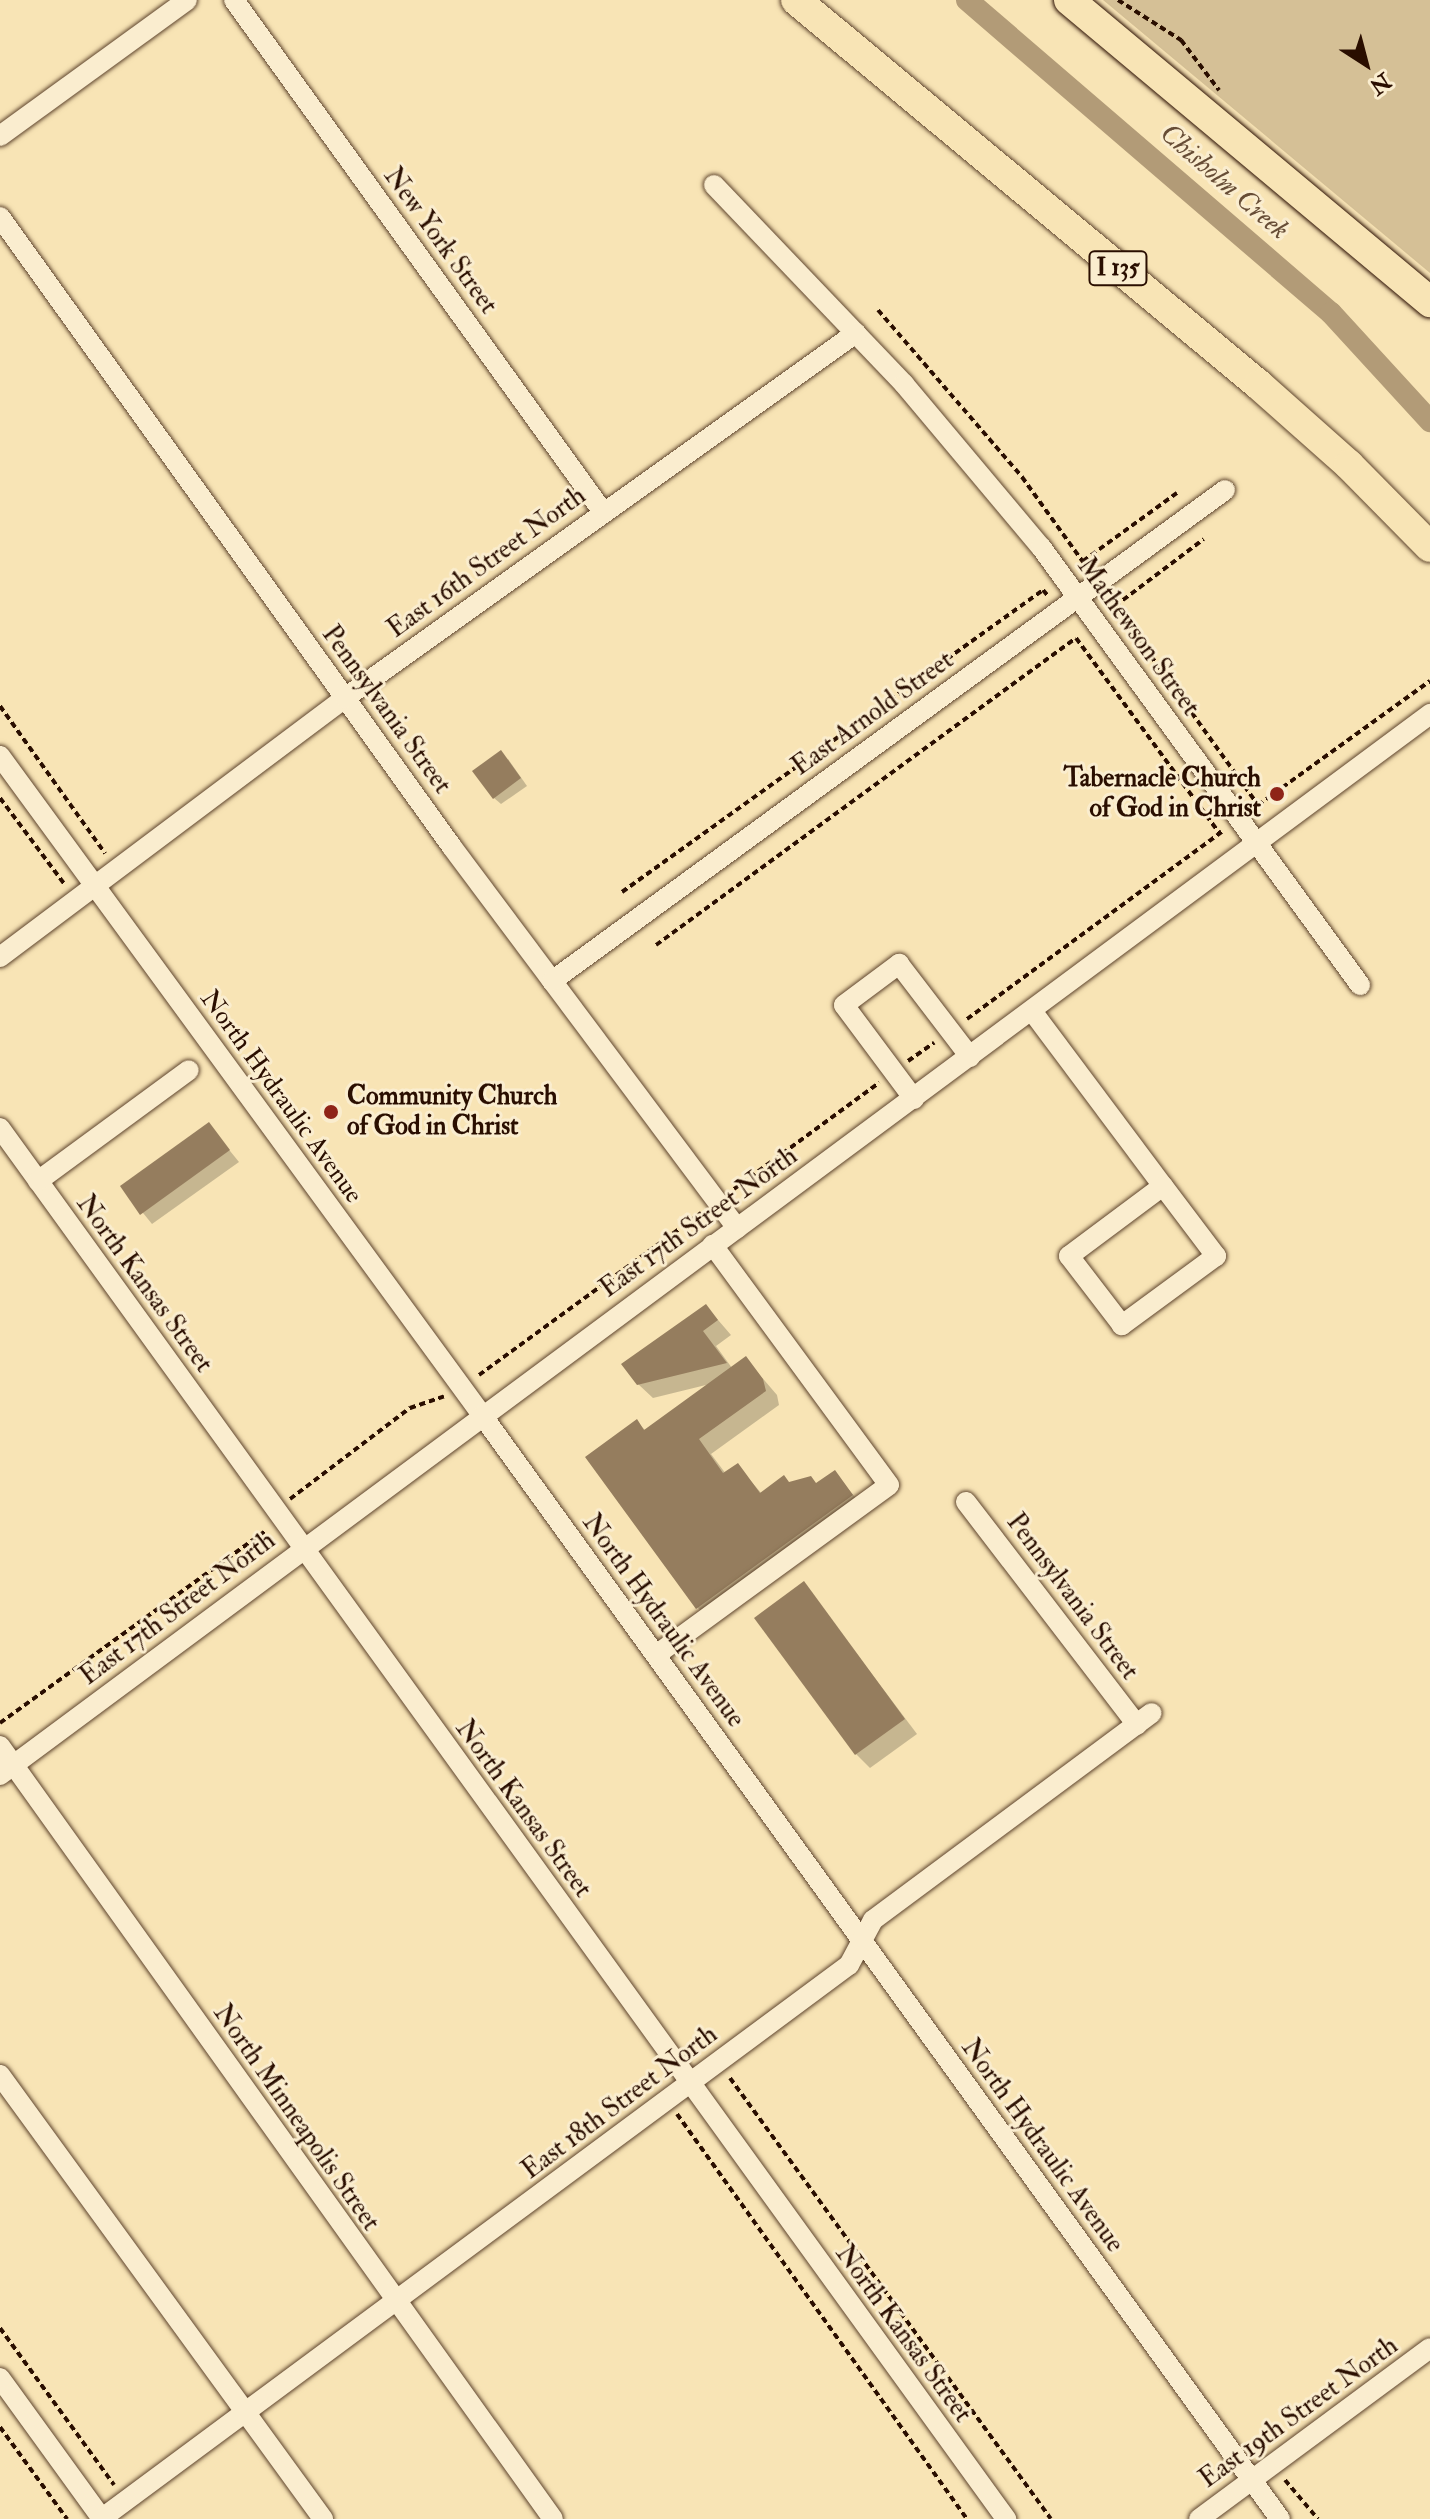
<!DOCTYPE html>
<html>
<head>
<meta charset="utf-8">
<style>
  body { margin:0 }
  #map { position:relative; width:1430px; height:2519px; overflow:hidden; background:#f8e4b5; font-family:"IM FELL Double Pica",serif }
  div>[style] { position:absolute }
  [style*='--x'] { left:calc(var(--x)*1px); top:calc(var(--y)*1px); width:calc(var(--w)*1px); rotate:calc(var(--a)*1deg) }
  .green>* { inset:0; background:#d5c096 }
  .shadow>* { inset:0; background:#0003 }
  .canal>* { height:22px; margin:-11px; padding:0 11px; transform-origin:11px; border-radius:11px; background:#b29b77 }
  .building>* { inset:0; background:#957d5e }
  .path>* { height:4px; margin-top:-2px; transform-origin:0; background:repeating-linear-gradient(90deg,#2a0e00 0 6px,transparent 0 10px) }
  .roads { filter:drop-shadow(0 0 2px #5e442d) drop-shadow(0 0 2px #5e442d) }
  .minor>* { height:20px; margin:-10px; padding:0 10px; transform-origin:10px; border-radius:10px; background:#faedcf }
  .highway>* { height:30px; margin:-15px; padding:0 15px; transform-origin:15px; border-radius:15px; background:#f8e4b5 }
  .bridges { filter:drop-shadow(0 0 2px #2a0e00) drop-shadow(0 0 2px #2a0e00) }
  .highway-bridge>* { height:30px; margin:-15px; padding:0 15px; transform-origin:15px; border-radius:15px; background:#f8e4b5 }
  .dots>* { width:22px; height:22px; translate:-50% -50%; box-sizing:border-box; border:4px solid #faedcf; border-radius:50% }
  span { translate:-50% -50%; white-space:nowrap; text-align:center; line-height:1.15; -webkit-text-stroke:6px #faedcf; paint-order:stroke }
  .shield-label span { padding:2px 6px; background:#faedcf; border:2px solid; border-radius:6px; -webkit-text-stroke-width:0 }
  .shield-label { font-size:24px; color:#2a0e00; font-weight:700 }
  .street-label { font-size:26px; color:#2a0e00 }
  .poi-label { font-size:26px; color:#2a0e00; font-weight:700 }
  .right { translate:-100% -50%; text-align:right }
  .left { translate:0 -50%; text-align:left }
  .water-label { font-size:28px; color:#674d36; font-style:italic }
  .north { position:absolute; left:1326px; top:24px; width:80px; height:80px; -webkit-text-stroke:6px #faedcf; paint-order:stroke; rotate:144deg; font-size:22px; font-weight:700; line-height:32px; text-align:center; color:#2a0e00 }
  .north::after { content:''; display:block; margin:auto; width:28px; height:36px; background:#2a0e00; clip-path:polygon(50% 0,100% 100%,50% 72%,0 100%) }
</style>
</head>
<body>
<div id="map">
  <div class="green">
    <i style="clip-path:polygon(1103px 0,1430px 0,1430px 273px)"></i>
  </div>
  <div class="shadow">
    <i style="clip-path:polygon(508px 759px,527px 786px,501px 804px,494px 798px)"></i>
    <i style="clip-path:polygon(209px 1125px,239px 1162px,152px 1224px,122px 1187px)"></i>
    <i style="clip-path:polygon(706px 1306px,731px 1335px,716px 1346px,732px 1368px,746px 1359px,777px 1395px,779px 1405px,711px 1454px,726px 1474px,737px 1465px,762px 1494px,790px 1484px,817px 1485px,834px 1472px,866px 1510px,712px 1622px,698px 1608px,588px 1457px,637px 1422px,646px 1431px,710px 1384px,653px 1398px,638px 1384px)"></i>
    <i style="clip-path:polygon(804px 1584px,917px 1734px,870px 1768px,856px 1754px)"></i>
  </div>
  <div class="canal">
    <i style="--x:967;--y:0;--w:480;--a:40.7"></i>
    <i style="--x:1331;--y:313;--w:147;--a:47.5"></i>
  </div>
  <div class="building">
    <i style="clip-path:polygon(501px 750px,521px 778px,493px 799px,472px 771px)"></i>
    <i style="clip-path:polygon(209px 1122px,230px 1150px,140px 1215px,120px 1186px)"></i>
    <i style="clip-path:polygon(706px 1304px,718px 1320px,703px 1331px,727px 1363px,637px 1385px,621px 1364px)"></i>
    <i style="clip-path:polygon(746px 1356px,763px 1379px,766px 1391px,699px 1439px,723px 1473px,738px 1463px,760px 1493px,784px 1475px,789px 1482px,811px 1476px,816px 1483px,835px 1470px,853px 1495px,696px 1609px,585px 1457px,637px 1419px,644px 1430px)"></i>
    <i style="clip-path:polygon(804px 1581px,905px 1719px,855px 1755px,754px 1618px)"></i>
  </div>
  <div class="path">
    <i style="--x:1118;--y:0;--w:75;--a:32.4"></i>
    <i style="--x:1181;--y:40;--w:63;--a:52.8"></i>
    <i style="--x:878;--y:310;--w:221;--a:49.2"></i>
    <i style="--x:1022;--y:477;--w:110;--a:54.3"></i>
    <i style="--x:1083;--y:561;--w:116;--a:-35.9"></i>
    <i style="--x:1110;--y:599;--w:254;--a:54.3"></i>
    <i style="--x:1258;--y:805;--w:212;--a:-35.8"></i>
    <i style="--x:1115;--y:606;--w:111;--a:-37"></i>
    <i style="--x:0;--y:706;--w:181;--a:54.5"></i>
    <i style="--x:0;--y:798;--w:109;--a:53.2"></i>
    <i style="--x:622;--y:892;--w:518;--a:-35.65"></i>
    <i style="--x:1043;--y:590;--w:8;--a:50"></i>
    <i style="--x:656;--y:945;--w:520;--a:-36.17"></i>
    <i style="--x:1076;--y:638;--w:242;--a:53.7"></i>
    <i style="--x:967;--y:1019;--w:319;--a:-36.3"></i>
    <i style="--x:908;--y:1061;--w:32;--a:-35"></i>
    <i style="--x:734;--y:1189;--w:180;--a:-36.2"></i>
    <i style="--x:479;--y:1375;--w:275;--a:-36.1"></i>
    <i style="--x:290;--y:1499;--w:151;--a:-37.2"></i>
    <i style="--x:410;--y:1408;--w:36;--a:-19"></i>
    <i style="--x:0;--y:1723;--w:327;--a:-35.9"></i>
    <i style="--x:730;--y:2078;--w:545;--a:53.95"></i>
    <i style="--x:677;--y:2114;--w:498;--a:54.4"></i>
    <i style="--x:0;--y:2328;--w:194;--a:54"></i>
    <i style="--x:0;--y:2427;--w:114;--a:53.9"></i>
    <i style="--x:1285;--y:2480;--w:51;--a:49.8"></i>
  </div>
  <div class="roads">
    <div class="minor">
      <i style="--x:234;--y:0;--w:631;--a:54.22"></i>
      <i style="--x:0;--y:136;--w:231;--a:-36"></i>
      <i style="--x:714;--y:185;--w:275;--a:46.3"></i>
      <i style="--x:904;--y:384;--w:213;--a:50"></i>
      <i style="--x:1041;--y:547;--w:542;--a:53.93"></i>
      <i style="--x:0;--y:217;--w:775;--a:54.34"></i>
      <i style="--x:452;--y:847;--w:476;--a:53.2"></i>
      <i style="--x:0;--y:756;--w:816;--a:53.82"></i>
      <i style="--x:482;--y:1415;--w:1362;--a:54.14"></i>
      <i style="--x:0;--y:957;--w:431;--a:-36.9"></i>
      <i style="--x:345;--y:698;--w:628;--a:-35.54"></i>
      <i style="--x:552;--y:981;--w:833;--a:-36.11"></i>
      <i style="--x:1032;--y:1011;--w:219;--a:53.2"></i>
      <i style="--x:1163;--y:1186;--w:88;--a:52.9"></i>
      <i style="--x:1216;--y:1256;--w:117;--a:143.7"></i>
      <i style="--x:1122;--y:1325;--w:87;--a:-127.5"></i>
      <i style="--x:1069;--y:1256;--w:117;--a:-36.7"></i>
      <i style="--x:914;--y:1099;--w:117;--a:-126.7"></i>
      <i style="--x:844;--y:1005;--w:69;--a:-36.7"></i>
      <i style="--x:899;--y:964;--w:117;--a:52.6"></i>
      <i style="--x:0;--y:1128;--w:1717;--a:54.12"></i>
      <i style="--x:38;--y:1181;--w:187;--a:-36.3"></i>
      <i style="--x:966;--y:1502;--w:281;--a:52.5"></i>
      <i style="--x:656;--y:1655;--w:288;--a:-36.1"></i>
      <i style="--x:889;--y:1485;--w:298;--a:-126.3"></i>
      <i style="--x:0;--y:1746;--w:950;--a:54.42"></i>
      <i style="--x:0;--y:1775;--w:1781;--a:-36.57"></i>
      <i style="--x:0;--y:2075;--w:549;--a:53.96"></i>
      <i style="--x:0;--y:2378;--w:174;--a:54.1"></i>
      <i style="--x:101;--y:2519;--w:931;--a:-36.53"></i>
      <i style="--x:849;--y:1965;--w:51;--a:-61.9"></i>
      <i style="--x:873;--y:1920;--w:347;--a:-36.6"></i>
      <i style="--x:1199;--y:2519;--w:287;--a:-36.5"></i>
    </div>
    <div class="highway">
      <i style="--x:796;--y:0;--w:602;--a:39.74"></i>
      <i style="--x:1259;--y:385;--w:120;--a:41.6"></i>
      <i style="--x:1349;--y:465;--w:115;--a:45.4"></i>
    </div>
  </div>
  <div class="bridges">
    <div class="highway-bridge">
      <i style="--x:1069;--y:0;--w:471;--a:39.9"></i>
    </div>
  </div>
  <div class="dots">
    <i style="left:1277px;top:794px;background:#8f2418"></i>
    <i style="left:331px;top:1112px;background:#8f2418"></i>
  </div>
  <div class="shield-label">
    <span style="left:1118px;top:268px">I 135</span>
  </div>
  <div class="street-label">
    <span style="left:440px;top:241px;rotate:54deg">New York Street</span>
    <span style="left:487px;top:563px;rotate:-36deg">East 16th Street North</span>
    <span style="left:1138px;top:637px;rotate:54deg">Mathewson Street</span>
    <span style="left:386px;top:710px;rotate:54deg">Pennsylvania Street</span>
    <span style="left:873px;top:714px;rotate:-36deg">East Arnold Street</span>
    <span style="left:281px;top:1097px;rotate:54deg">North Hydraulic Avenue</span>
    <span style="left:699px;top:1223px;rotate:-36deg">East 17th Street North</span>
    <span style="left:144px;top:1284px;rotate:54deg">North Kansas Street</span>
    <span style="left:1072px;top:1597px;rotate:53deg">Pennsylvania Street</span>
    <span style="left:178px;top:1609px;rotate:-37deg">East 17th Street North</span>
    <span style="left:663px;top:1621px;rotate:54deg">North Hydraulic Avenue</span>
    <span style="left:523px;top:1809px;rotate:54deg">North Kansas Street</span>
    <span style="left:620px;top:2103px;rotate:-37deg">East 18th Street North</span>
    <span style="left:296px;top:2118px;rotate:55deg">North Minneapolis Street</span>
    <span style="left:1042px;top:2146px;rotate:54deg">North Hydraulic Avenue</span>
    <span style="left:903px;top:2334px;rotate:54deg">North Kansas Street</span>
    <span style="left:1299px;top:2413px;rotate:-36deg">East 19th Street North</span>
  </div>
  <div class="poi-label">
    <span class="right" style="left:1261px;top:794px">Tabernacle Church<br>of God in Christ</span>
    <span class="left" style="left:347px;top:1112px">Community Church<br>of God in Christ</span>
  </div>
  <div class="water-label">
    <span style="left:1224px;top:182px;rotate:41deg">Chisholm Creek</span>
  </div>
  <div class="north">N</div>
</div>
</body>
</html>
